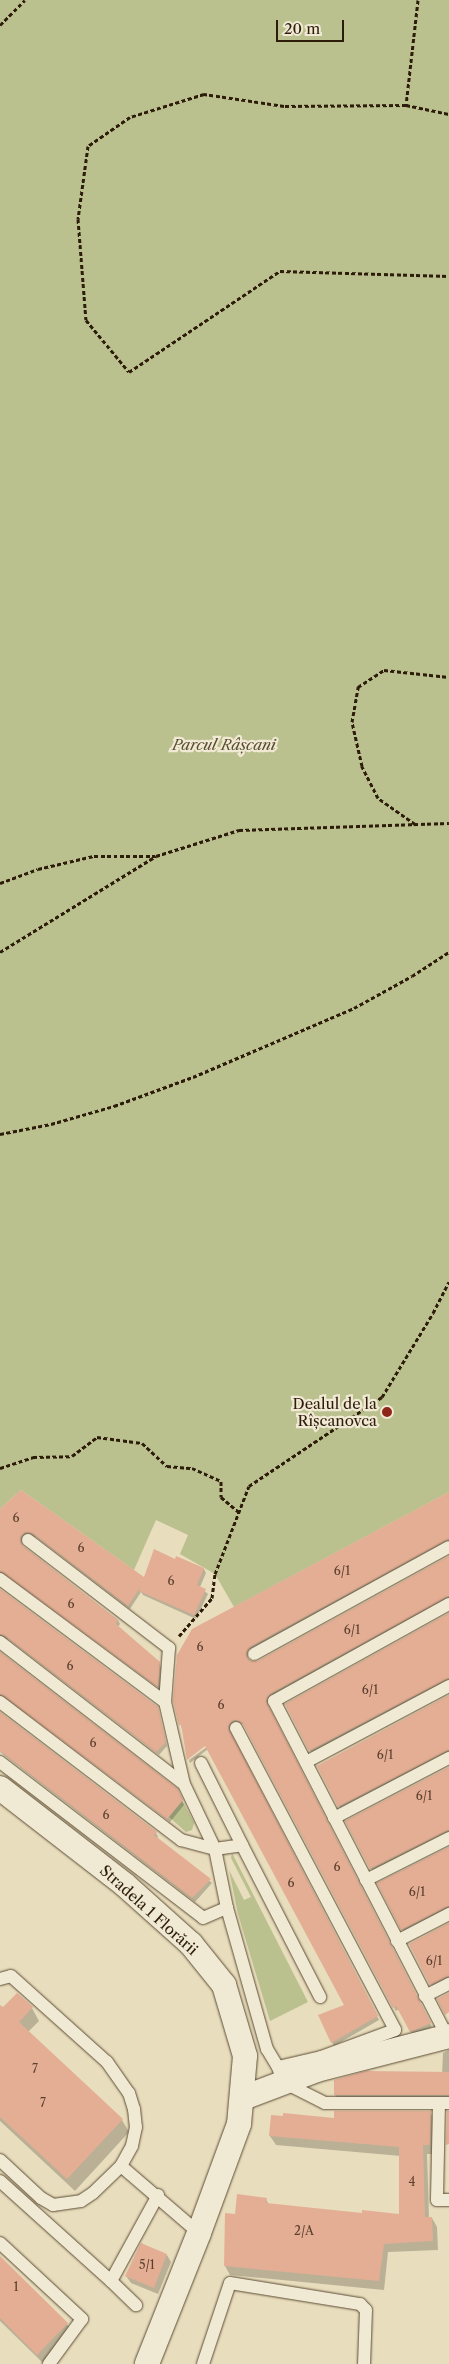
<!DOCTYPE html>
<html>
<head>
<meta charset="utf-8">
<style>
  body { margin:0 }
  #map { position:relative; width:449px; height:2364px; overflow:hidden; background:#e8ddbc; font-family:"Libre Caslon Text",serif }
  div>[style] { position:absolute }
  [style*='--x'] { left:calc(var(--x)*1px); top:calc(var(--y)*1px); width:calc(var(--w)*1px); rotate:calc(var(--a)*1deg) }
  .green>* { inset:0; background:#bac08e }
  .shadow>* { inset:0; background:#0003 }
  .building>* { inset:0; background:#e4ae95 }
  .path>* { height:3px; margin-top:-1.5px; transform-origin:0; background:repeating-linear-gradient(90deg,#2e1c0a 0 4px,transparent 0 6.5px) }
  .roads { filter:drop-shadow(0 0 1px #5c4c36) drop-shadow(0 0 1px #5c4c36) }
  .service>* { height:12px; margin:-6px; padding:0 6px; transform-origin:6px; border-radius:6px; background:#f0e9d3 }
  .minor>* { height:24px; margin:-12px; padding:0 12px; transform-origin:12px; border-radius:12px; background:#f0e9d3 }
  .dots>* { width:14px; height:14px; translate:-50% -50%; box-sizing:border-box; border:2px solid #f0e9d3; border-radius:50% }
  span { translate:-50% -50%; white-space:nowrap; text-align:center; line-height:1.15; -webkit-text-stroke:4.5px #f0e9d3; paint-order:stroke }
  .number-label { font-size:12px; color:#5c402d }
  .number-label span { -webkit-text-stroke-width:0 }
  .park-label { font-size:15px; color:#584d32; font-style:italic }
  .poi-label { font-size:15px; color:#2e1c0a }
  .right { translate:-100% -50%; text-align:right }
  .street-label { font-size:15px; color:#2e1c0a }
  .scale { position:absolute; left:276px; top:20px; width:68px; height:22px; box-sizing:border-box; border:2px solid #2e1c0a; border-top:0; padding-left:6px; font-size:15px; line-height:18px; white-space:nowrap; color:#2e1c0a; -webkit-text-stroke:4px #f0e9d3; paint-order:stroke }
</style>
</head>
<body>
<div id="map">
  <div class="green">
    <i style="clip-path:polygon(0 0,449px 0,449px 1492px,234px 1607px,215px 1574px,180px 1554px,188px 1535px,156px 1520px,134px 1570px,21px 1490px,0 1509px)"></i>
    <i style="clip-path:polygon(182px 1800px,194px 1823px,192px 1830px,186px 1832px,169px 1817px)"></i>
    <i style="clip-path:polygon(232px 1853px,308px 2002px,270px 2021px,238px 1914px,229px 1870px,244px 1900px,251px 1897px,231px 1858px)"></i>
  </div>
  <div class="shadow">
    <i style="clip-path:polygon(449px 1494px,449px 1544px,252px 1650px,247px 1658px,253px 1663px,258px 1662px,449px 1558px,449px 1600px,272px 1698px,267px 1705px,432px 2027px,413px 2035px,399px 2009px,396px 2011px,246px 1728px,243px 1724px,235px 1724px,230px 1728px,230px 1737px,379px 2020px,334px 2046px,332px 2042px,345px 2006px,208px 1749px,190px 1763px,189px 1760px,211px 1744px,182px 1729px,174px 1701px)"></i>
    <i style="clip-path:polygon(0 1511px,145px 1578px,176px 1561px,204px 1569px,206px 1573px,200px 1587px,208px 1594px,196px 1619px,143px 1595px,141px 1592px,130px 1609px,36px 1537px,28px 1536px,21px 1543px,23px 1548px,118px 1620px,120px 1624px,118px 1627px,159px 1662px,161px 1667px,160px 1689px,8px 1576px,0 1575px)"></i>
    <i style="clip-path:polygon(0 1591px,157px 1708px,167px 1746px,159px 1755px,8px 1639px,0 1639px)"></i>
    <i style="clip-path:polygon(449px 1615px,449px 1682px,312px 1754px,286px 1705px)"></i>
    <i style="clip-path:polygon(0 1654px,177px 1790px,184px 1805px,170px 1822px,8px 1699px,0 1699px)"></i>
    <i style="clip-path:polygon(449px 1697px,449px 1754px,341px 1810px,318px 1766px)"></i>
    <i style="clip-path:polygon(0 1713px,156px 1833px,158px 1837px,157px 1839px,212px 1883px,195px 1902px,0 1752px)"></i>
    <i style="clip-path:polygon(449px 1769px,449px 1834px,373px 1872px,347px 1822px)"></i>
    <i style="clip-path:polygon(449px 1849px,449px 1910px,404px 1933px,379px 1884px)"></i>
    <i style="clip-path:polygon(449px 1925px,449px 1980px,433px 1988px,410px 1945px)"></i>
    <i style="clip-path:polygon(32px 2008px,39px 2021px,28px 2032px,122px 2120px,129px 2132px,75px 2191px,0 2121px,0 2012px)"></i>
    <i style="clip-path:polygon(449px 2050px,449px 2098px,337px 2098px,335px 2095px,442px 2074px,443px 2053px)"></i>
    <i style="clip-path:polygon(430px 2112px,435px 2121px,435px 2154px,427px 2154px,429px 2218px,432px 2218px,437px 2227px,438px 2250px,388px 2252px,384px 2290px,230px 2275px,225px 2266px,236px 2215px,266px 2199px,269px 2205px,363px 2214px,401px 2216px,401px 2156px,276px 2145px,270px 2136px,335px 2119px)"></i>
    <i style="clip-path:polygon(167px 2255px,171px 2262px,158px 2294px,131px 2283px,126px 2276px)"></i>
    <i style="clip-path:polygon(0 2258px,67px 2324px,73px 2334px,44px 2364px,0 2321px)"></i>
  </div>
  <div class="building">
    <i style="clip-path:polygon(21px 1490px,144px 1577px,154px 1549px,175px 1559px,176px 1556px,204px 1568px,197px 1585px,206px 1589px,194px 1615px,139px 1591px,141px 1586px,128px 1606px,33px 1534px,25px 1532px,20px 1538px,23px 1546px,118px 1620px,116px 1624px,160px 1662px,158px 1687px,0 1571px,0 1509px)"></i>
    <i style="clip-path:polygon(449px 1492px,449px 1539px,250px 1647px,246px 1653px,249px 1661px,258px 1661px,449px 1556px,449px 1596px,270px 1694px,266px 1701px,431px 2023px,410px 2032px,396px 2006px,393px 2008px,243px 1724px,236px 1720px,232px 1721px,228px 1727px,378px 2016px,331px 2043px,318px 2015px,344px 2005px,205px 1746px,187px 1760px,181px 1724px,179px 1726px,173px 1701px,177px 1655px,192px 1629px)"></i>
    <i style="clip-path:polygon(0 1589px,158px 1707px,166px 1742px,156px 1752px,5px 1636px,0 1634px)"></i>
    <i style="clip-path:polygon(449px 1613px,449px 1678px,309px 1751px,285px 1704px)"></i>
    <i style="clip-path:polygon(0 1652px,178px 1789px,183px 1800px,167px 1819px,0 1694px)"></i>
    <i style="clip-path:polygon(449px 1695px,449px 1750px,338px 1807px,317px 1766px)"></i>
    <i style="clip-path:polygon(0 1712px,157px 1832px,154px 1835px,211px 1879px,192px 1898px,0 1751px)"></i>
    <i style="clip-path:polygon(449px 1767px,449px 1830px,370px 1869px,345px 1821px)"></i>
    <i style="clip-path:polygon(449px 1847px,449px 1906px,401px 1930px,377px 1883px)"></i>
    <i style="clip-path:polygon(449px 1923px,449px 1976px,430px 1985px,409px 1944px)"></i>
    <i style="clip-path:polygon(17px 1993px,33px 2007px,19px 2022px,123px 2119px,67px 2179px,0 2117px,0 2005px,3px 2007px)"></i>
    <i style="clip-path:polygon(449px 1993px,449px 2012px,445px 2015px,437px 1999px)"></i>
    <i style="clip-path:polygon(366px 2071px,449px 2072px,449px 2095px,334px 2095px,334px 2080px)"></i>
    <i style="clip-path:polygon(334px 2111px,431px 2111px,430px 2145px,423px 2145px,425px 2217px,432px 2217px,433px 2241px,384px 2244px,379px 2281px,224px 2266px,225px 2213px,235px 2214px,237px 2194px,267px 2198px,266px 2203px,362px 2213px,362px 2210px,399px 2214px,399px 2147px,269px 2136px,271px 2115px,283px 2116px,283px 2113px,334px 2118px)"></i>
    <i style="clip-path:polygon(447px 2111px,449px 2111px,449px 2144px,446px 2145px)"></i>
    <i style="clip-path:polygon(141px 2243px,167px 2254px,154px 2288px,125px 2276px)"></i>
    <i style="clip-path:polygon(0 2256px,68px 2323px,37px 2355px,0 2318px)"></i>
  </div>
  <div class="path">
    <i style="--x:418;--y:0;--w:106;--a:96.5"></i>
    <i style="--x:406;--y:105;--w:44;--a:11.8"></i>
    <i style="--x:0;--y:25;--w:35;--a:-45"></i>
    <i style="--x:406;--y:105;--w:122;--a:179.5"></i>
    <i style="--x:284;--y:106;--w:81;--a:-171.5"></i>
    <i style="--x:204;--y:94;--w:77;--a:162.7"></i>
    <i style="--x:130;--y:117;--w:51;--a:145.4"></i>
    <i style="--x:88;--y:146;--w:74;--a:97.8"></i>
    <i style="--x:78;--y:219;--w:101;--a:85.5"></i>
    <i style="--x:86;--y:320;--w:67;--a:50.4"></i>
    <i style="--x:129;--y:372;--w:182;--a:-33.8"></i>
    <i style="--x:280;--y:271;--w:169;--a:1.7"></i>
    <i style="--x:415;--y:824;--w:45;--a:-144.9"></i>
    <i style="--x:378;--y:798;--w:36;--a:-117"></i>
    <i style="--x:362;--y:766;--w:45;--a:-102.8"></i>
    <i style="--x:352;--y:722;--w:36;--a:-80"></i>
    <i style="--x:358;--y:687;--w:31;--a:-33"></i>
    <i style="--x:384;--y:670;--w:65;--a:6.1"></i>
    <i style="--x:0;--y:883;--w:40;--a:-20.2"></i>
    <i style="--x:38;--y:869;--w:57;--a:-13.1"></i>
    <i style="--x:94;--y:856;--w:61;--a:0"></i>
    <i style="--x:0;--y:952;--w:183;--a:-31.6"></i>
    <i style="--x:156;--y:856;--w:87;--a:-17.4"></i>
    <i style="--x:239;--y:830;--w:210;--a:-1.9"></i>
    <i style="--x:0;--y:1134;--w:52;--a:-11.1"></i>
    <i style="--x:51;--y:1124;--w:66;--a:-15.9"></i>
    <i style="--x:114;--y:1106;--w:84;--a:-20.2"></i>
    <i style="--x:193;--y:1077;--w:175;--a:-23.2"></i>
    <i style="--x:354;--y:1008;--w:66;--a:-28.9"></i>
    <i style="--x:412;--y:976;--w:44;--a:-33"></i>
    <i style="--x:0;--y:1468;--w:35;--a:-18"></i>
    <i style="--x:33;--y:1457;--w:39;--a:-1"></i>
    <i style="--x:72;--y:1456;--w:31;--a:-37"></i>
    <i style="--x:97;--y:1437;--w:45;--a:7.6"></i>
    <i style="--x:142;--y:1443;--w:34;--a:43"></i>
    <i style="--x:167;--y:1466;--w:25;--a:5"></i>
    <i style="--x:192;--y:1468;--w:32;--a:24"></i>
    <i style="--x:221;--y:1481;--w:16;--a:90"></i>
    <i style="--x:221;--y:1497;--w:23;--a:40"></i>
    <i style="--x:179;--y:1636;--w:50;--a:-49"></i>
    <i style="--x:212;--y:1598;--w:24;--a:-83"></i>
    <i style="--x:215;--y:1574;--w:94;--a:-68.9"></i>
    <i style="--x:249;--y:1486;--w:160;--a:-33.8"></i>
    <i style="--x:382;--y:1397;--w:98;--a:-58.7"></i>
    <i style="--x:433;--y:1313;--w:35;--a:-63"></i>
  </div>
  <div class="roads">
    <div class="service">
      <i style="--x:28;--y:1540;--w:178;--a:37.5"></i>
      <i style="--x:169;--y:1648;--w:54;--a:94.2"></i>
      <i style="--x:165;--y:1702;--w:84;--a:77"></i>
      <i style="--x:184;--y:1784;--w:72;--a:64.5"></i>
      <i style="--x:215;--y:1849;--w:60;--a:78.5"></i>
      <i style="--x:227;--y:1908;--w:147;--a:74.2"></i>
      <i style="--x:267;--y:2049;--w:21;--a:59"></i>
      <i style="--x:278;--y:2067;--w:16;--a:72"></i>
      <i style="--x:283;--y:2082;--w:47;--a:26.6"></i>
      <i style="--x:325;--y:2103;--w:124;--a:0"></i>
      <i style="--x:0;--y:1579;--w:206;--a:36.7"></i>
      <i style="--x:0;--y:1642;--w:232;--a:37.7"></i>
      <i style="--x:254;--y:1654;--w:222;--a:-28.8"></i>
      <i style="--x:0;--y:1702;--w:228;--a:37.3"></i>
      <i style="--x:181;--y:1840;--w:35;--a:15"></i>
      <i style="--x:215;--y:1849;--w:27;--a:-8"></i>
      <i style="--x:242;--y:1845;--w:171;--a:62.8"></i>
      <i style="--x:236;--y:1728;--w:341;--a:62.2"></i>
      <i style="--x:395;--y:2030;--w:79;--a:160"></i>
      <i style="--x:321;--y:2057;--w:44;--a:166.9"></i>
      <i style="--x:0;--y:1762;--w:256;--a:37.5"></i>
      <i style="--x:203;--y:1918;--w:26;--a:-23"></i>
      <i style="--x:306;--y:1762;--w:162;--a:-28"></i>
      <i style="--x:201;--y:1763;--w:92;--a:63.4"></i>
      <i style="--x:334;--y:1818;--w:130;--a:-27.6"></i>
      <i style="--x:366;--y:1880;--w:93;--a:-26.8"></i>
      <i style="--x:397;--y:1941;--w:59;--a:-27.4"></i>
      <i style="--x:0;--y:1979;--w:11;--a:-15"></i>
      <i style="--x:11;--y:1976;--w:129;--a:41.9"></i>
      <i style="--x:107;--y:2062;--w:38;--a:55"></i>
      <i style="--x:129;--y:2093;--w:17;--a:73"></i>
      <i style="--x:134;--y:2109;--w:18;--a:84"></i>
      <i style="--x:136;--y:2127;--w:19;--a:102"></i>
      <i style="--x:132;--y:2146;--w:23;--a:119"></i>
      <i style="--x:121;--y:2166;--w:103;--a:40.7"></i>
      <i style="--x:425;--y:1996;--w:27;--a:-27"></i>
      <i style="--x:447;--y:2036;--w:377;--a:-117.3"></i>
      <i style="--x:274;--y:1701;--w:200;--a:-29"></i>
      <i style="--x:439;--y:2103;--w:97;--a:91.2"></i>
      <i style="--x:437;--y:2200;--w:12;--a:0"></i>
      <i style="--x:0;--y:2160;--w:56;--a:42.8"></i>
      <i style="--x:41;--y:2198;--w:14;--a:30"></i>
      <i style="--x:53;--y:2205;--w:28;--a:-8"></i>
      <i style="--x:81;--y:2201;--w:14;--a:-34"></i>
      <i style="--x:93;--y:2193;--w:39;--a:-44"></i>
      <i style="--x:0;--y:2181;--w:149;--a:42"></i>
      <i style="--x:111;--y:2281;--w:98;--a:-61.3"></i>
      <i style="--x:0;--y:2243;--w:112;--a:42.8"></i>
      <i style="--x:82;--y:2319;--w:56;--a:126.3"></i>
      <i style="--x:111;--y:2281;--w:35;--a:44"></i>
      <i style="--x:203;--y:2364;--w:85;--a:-71.6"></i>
      <i style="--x:230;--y:2283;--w:132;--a:9.2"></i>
      <i style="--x:360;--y:2304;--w:8;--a:45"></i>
      <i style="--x:366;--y:2310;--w:54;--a:92.1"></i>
    </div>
    <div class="minor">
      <i style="--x:0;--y:1788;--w:158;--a:37.8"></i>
      <i style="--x:125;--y:1885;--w:89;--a:41.8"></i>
      <i style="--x:191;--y:1944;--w:53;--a:51.2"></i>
      <i style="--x:224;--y:1985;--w:74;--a:73.5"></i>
      <i style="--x:245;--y:2056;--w:68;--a:95"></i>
      <i style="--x:239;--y:2124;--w:116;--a:110.2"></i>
      <i style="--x:199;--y:2233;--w:141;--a:111.7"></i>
      <i style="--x:243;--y:2098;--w:79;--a:-20.7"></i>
      <i style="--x:317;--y:2070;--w:136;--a:-14.4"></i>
    </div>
  </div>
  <div class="dots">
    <i style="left:387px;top:1412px;background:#8f2418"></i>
  </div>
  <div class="number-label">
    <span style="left:16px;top:1518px">6</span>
    <span style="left:81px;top:1548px">6</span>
    <span style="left:342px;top:1571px">6/1</span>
    <span style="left:171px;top:1581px">6</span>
    <span style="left:71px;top:1604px">6</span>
    <span style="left:352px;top:1630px">6/1</span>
    <span style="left:200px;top:1647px">6</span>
    <span style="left:70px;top:1666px">6</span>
    <span style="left:370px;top:1690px">6/1</span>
    <span style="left:221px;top:1705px">6</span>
    <span style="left:93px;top:1743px">6</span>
    <span style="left:385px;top:1755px">6/1</span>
    <span style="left:424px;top:1796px">6/1</span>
    <span style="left:106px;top:1815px">6</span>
    <span style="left:337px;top:1867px">6</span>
    <span style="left:291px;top:1883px">6</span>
    <span style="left:417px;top:1892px">6/1</span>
    <span style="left:434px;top:1961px">6/1</span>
    <span style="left:35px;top:2069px">7</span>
    <span style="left:43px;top:2103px">7</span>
    <span style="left:412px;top:2182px">4</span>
    <span style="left:304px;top:2231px">2/A</span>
    <span style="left:147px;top:2265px">5/1</span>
    <span style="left:16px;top:2287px">1</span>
  </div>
  <div class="park-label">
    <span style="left:224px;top:745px">Parcul Râșcani</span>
  </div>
  <div class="poi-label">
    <span class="right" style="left:377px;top:1412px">Dealul de la<br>Rîșcanovca</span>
  </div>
  <div class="street-label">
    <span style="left:149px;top:1910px;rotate:42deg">Stradela 1 Florării</span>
  </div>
  <div class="scale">20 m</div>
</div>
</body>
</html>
